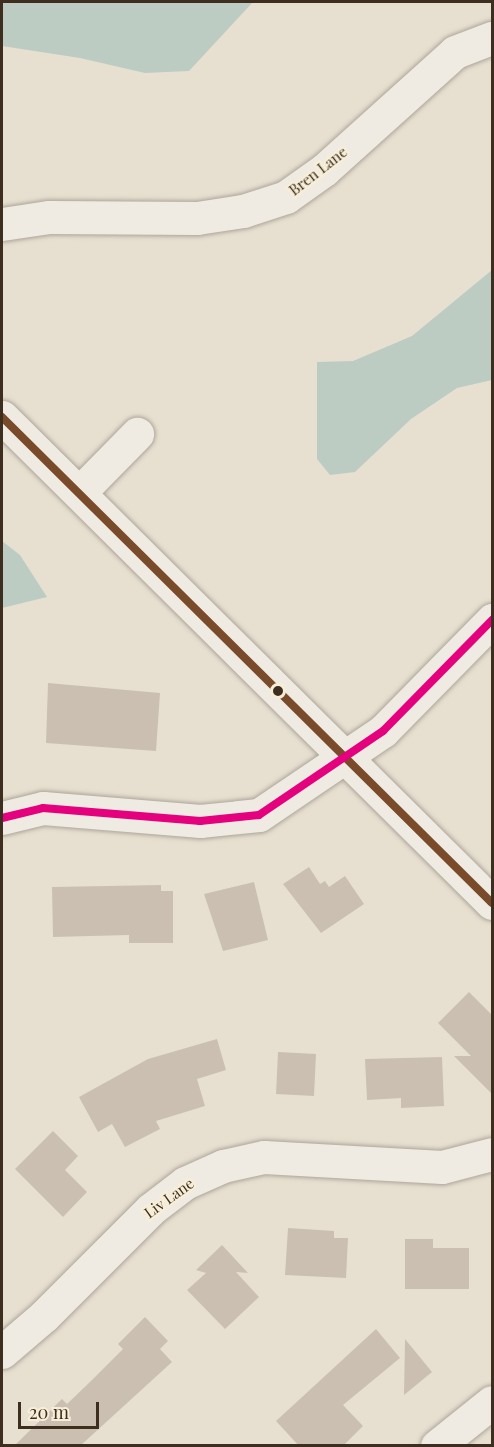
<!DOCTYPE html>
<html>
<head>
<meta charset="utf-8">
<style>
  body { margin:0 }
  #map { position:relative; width:494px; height:1447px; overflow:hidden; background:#e7e0d1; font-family:"Playfair Display",serif }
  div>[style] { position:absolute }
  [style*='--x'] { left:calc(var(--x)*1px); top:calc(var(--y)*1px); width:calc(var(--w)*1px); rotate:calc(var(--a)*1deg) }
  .water>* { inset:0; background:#bcccc2 }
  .building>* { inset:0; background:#cbbfb2 }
  .roads { filter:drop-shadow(0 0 2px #ada599) drop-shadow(0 0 2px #ada599) }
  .minor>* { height:33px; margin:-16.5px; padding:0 16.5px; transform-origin:16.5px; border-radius:16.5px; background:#efebe3 }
  .bus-1>* { height:8px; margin:-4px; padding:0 4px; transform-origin:4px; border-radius:4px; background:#7a4b2a }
  .bus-2>* { height:8px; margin:-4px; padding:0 4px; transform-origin:4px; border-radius:4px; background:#e5007d }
  .dots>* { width:16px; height:16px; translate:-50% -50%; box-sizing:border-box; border:3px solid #f7eed8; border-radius:50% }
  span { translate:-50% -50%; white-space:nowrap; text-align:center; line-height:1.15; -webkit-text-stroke:5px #f7eed8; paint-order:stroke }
  .street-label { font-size:15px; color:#3d2e20 }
  .frame { position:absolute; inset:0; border:3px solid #3d2e20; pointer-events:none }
  .scale { position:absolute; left:18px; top:1402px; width:81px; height:27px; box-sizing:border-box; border:3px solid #3d2e20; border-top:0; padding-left:8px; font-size:18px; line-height:21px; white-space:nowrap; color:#3d2e20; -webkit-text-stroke:4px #f7eed8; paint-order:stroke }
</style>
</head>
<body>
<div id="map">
  <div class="water">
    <i style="clip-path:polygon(2px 2px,253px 2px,189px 71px,145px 73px,80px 58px,2px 46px)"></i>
    <i style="clip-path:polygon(492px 270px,492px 380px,457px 388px,411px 419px,355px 472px,330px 475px,317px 459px,317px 362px,353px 361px,412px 336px)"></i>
    <i style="clip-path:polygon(2px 541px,20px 555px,47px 597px,2px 608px)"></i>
  </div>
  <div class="building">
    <i style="clip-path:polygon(48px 683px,160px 693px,156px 751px,46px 743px)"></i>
    <i style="clip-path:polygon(309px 867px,320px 884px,325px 881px,329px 887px,345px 876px,364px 904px,321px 933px,283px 884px)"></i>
    <i style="clip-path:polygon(254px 882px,268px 940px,223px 951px,204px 894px)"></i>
    <i style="clip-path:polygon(161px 885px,161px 891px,173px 891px,173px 943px,129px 943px,129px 935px,53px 937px,52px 887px)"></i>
    <i style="clip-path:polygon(469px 992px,492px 1015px,492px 1094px,454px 1056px,471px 1056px,438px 1023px)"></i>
    <i style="clip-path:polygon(217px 1039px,226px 1070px,197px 1079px,205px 1106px,156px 1121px,160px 1129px,125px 1147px,112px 1124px,98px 1132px,79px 1097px,148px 1059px)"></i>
    <i style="clip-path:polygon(278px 1052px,316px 1054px,314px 1096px,276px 1094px)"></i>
    <i style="clip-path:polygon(442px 1057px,444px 1106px,401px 1108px,401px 1098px,367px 1100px,365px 1059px)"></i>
    <i style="clip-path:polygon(53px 1131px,78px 1156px,65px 1170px,87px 1192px,63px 1217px,15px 1169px)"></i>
    <i style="clip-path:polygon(288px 1228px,334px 1231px,334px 1238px,348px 1238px,346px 1278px,285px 1275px)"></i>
    <i style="clip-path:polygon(405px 1239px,433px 1239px,433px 1248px,469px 1248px,469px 1289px,405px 1289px)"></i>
    <i style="clip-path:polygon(222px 1245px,248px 1273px,236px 1272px,259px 1297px,225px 1329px,187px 1290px,206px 1273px,196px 1270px)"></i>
    <i style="clip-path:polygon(145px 1317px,168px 1341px,160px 1349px,172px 1362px,80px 1446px,14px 1446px,62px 1399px,67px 1404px,91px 1381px,123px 1349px,118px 1344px)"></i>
    <i style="clip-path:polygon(376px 1329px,400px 1358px,343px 1405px,363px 1426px,343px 1446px,299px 1446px,276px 1421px)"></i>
    <i style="clip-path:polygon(405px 1339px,432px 1372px,404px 1395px)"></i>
  </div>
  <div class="roads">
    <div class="minor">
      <i style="--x:2;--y:224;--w:48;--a:-8.5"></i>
      <i style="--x:49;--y:217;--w:148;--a:0.4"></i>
      <i style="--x:197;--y:218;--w:47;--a:-8.7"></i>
      <i style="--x:243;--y:211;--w:45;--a:-18"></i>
      <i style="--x:286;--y:197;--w:47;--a:-35.4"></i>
      <i style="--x:324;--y:170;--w:176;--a:-42"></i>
      <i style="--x:455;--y:52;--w:40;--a:-21"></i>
      <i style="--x:2;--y:417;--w:690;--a:44.77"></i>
      <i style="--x:79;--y:493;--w:83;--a:-45.5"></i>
      <i style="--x:2;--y:818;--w:42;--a:-13.7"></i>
      <i style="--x:43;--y:808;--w:158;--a:4.7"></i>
      <i style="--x:200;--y:821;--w:59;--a:-5.8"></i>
      <i style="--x:259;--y:815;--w:150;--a:-34.1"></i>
      <i style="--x:383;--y:731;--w:156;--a:-45.5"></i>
      <i style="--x:2;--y:1352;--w:55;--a:-40.6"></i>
      <i style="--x:44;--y:1316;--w:151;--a:-45"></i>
      <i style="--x:151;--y:1209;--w:43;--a:-37.4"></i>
      <i style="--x:185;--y:1183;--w:42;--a:-24.1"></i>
      <i style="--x:223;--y:1166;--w:42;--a:-12.4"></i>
      <i style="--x:264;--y:1157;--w:178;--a:3.2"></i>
      <i style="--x:442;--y:1167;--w:52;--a:-14.6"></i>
      <i style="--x:437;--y:1446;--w:70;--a:-38.7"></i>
    </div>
  </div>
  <div class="bus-1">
    <i style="--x:2;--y:417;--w:690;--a:44.77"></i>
  </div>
  <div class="bus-2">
    <i style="--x:2;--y:818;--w:42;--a:-13.7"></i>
    <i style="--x:43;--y:808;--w:158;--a:4.7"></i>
    <i style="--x:200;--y:821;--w:59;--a:-5.8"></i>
    <i style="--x:259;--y:815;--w:150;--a:-34.1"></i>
    <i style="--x:383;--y:731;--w:156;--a:-45.5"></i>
  </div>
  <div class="dots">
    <i style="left:278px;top:691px;background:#3d2e20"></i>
  </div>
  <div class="street-label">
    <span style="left:318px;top:171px;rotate:-38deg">Bren Lane</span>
    <span style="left:169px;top:1198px;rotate:-36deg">Liv Lane</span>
  </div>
  <div class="frame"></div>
  <div class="scale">20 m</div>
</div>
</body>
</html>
